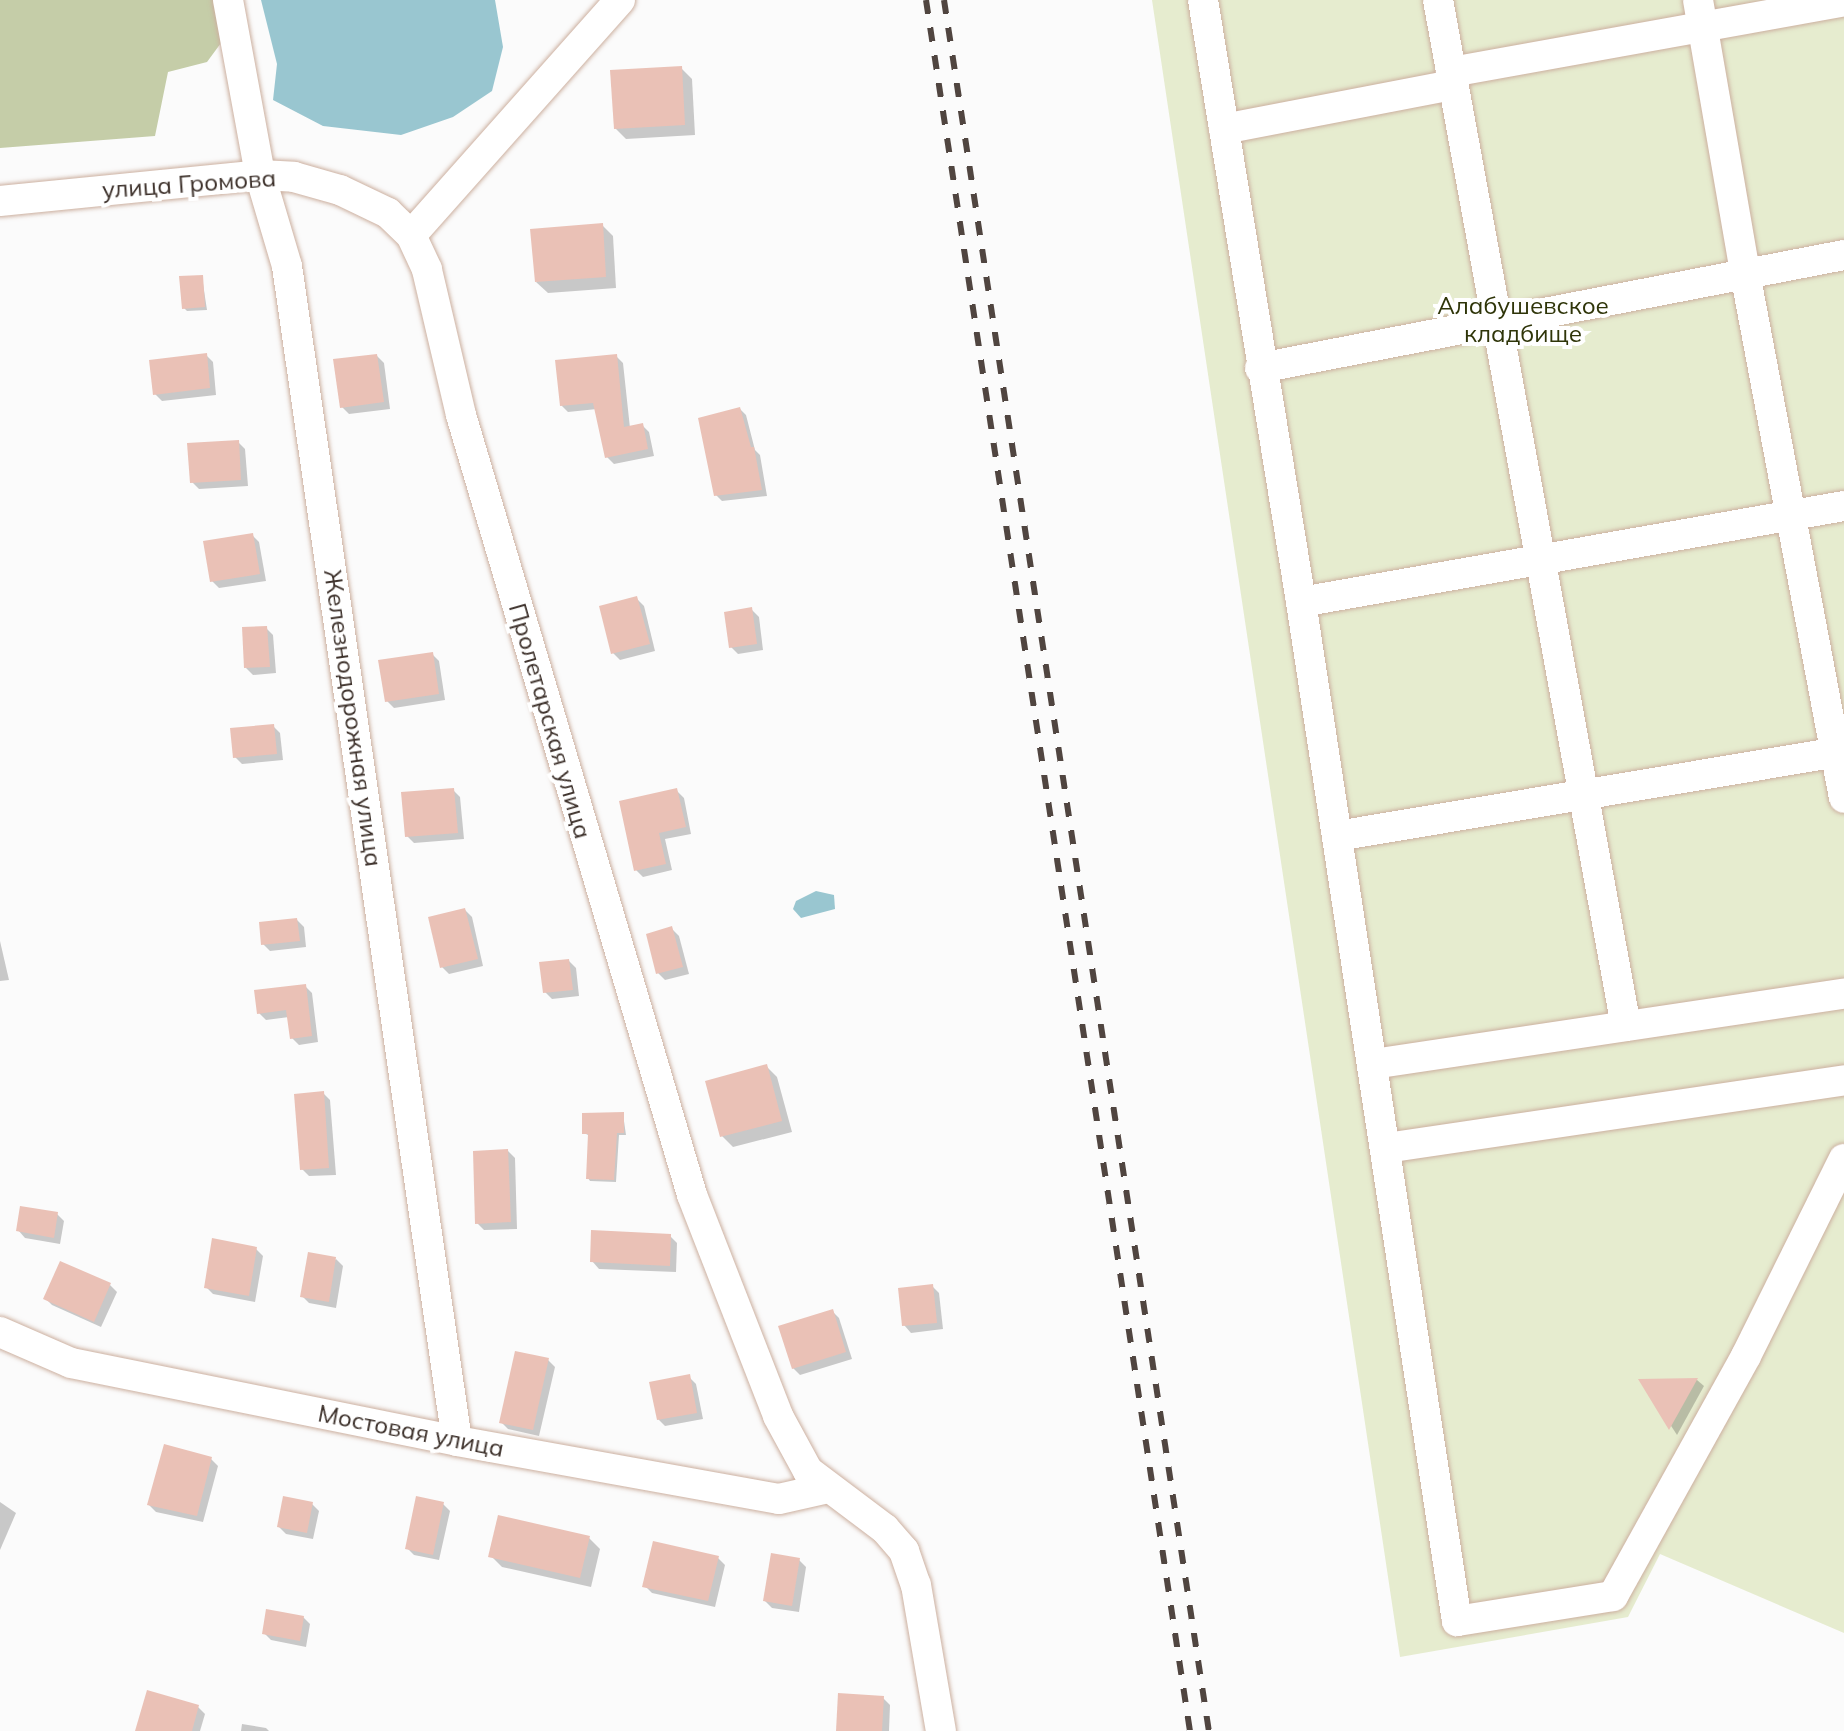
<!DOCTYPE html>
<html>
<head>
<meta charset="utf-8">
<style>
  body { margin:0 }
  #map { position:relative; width:1844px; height:1731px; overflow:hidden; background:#fbfbfb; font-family:Mulish,sans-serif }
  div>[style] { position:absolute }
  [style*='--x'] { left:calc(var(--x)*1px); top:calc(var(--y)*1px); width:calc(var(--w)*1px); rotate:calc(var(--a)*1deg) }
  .green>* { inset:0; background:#e6eccf }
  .forest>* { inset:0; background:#c5cda8 }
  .water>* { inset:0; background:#99c6d0 }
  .shadow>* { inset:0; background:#0003 }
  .building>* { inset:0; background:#eac1b6 }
  .roads { filter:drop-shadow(0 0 2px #ccb0a0) drop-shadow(0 0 2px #ccb0a0) }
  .minor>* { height:30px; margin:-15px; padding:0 15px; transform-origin:15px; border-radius:15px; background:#fff }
  .rail>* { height:6px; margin-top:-3px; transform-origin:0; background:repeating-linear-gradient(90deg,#504540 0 14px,transparent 0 28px) }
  span { translate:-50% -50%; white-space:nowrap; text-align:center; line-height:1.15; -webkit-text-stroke:8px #fff; paint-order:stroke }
  .street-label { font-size:24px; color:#3c302a }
  .park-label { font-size:24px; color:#2f3509 }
</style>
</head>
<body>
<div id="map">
  <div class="green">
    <i style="clip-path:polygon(1152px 0,1844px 0,1844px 1633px,1660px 1554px,1628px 1617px,1400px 1657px)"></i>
  </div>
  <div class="forest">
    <i style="clip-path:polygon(0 0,215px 0,221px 43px,207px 62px,168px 72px,155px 136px,0 148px)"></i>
  </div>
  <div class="water">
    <i style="clip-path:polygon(261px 0,495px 0,503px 47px,492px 91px,453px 117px,401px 135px,323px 126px,273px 100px,277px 64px)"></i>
    <i style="clip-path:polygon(816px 891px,834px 895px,835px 909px,801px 918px,793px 909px,796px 901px)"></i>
  </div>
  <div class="shadow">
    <i style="clip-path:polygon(681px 68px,692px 79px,695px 135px,626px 139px,615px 128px)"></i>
    <i style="clip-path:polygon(602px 225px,613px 236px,616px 288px,548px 293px,536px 282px)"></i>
    <i style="clip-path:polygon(202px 277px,207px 310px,187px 311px,184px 308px)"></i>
    <i style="clip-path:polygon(206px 355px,213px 362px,216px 395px,162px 401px,155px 394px)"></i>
    <i style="clip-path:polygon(377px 356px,384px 363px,390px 409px,349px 414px,342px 407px)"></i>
    <i style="clip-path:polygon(616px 356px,623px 363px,630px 428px,642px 425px,649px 432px,654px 456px,614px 464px,607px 457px,597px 409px,568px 412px,561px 405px)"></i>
    <i style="clip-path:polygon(740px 409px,746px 415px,755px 450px,760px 455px,767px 496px,722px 501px,716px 495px)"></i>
    <i style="clip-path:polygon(238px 442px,245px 449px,248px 486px,199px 489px,192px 482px)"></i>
    <i style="clip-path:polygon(252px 535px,259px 542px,266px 581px,219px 588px,212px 581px)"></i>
    <i style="clip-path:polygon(637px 599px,644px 606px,655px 651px,620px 660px,613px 653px)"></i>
    <i style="clip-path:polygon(752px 610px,759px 617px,763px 650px,738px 654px,731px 647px)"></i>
    <i style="clip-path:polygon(266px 628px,273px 635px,276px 673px,253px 675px,246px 668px)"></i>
    <i style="clip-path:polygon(432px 654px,439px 661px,445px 700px,394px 708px,387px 701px)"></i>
    <i style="clip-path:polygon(273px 726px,280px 733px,283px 760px,242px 764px,235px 757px)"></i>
    <i style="clip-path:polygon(453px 790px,460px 797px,464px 839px,414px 843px,407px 836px)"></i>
    <i style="clip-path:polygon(677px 791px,684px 798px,691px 834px,665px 839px,672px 870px,643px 877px,636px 870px)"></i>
    <i style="clip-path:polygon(465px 910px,472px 917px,483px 966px,449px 974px,442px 967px)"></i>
    <i style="clip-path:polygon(297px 920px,304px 927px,306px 947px,270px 951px,263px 944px)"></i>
    <i style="clip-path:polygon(672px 929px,679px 936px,689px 974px,665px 980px,658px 973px)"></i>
    <i style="clip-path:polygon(0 941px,9px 980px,0 981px)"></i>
    <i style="clip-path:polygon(569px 961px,576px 968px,579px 996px,552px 999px,545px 992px)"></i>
    <i style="clip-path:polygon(305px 986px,312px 993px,318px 1042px,299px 1045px,292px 1038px,289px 1017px,266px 1020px,259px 1013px)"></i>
    <i style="clip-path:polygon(766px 1066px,777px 1077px,792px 1132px,733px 1147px,722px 1136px)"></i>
    <i style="clip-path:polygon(323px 1093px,330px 1100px,336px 1175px,309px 1176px,302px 1169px)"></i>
    <i style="clip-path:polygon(623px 1114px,626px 1135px,619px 1135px,616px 1182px,590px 1181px,588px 1178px,590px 1136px,584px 1133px)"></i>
    <i style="clip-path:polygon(508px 1151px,515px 1158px,517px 1229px,484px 1230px,477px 1223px)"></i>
    <i style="clip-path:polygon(57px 1214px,64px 1221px,60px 1244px,25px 1238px,18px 1230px)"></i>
    <i style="clip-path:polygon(670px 1236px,677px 1243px,676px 1272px,599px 1269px,592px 1261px)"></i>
    <i style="clip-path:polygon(256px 1249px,263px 1256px,255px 1302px,213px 1294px,206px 1287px)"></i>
    <i style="clip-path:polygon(336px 1259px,343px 1266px,336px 1308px,309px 1303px,302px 1296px)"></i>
    <i style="clip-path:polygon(110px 1285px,117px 1292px,101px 1327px,52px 1305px,45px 1298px)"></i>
    <i style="clip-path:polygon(932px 1286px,939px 1293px,943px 1329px,911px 1333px,904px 1325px)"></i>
    <i style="clip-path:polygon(832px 1311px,839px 1318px,852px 1359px,800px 1375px,793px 1368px)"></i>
    <i style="clip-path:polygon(548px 1360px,555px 1367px,539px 1436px,508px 1429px,501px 1422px)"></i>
    <i style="clip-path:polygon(689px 1377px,696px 1384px,703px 1419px,665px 1426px,658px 1419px)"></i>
    <i style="clip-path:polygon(1697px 1380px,1704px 1386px,1677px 1435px,1642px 1381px)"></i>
    <i style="clip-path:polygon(211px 1459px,218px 1466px,203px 1522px,156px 1512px,149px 1505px)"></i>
    <i style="clip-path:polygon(0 1502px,16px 1513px,0 1550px)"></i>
    <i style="clip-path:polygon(312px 1504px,319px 1511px,313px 1539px,286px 1534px,279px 1527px)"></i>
    <i style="clip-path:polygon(443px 1504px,450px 1511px,439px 1560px,414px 1555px,407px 1548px)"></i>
    <i style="clip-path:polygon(589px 1538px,600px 1549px,591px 1587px,502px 1567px,491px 1556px)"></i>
    <i style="clip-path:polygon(718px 1558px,725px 1565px,715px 1607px,652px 1593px,645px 1586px)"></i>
    <i style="clip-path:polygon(799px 1560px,806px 1567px,799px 1612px,772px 1608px,765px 1601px)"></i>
    <i style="clip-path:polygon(303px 1617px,310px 1624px,306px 1647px,271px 1640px,264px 1633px)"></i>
    <i style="clip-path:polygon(883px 1698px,890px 1705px,889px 1731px,838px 1731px)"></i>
    <i style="clip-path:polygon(198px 1707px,205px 1714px,200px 1731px,137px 1731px)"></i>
    <i style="clip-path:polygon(242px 1724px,266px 1728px,269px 1731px,241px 1731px)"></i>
  </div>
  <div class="building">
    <i style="clip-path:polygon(682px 66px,685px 125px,614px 129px,610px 70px)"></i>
    <i style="clip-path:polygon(603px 223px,606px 277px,535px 282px,530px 229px)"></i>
    <i style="clip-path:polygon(203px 275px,205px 307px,182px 309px,179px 276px)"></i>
    <i style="clip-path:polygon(207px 353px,210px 388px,153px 395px,149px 360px)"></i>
    <i style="clip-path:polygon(377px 354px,384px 402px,340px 408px,333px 359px)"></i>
    <i style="clip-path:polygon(617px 354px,624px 427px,643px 423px,648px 449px,605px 458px,593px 403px,560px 406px,555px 360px)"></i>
    <i style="clip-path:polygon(740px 407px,751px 447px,754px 447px,762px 490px,714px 496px,698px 418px)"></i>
    <i style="clip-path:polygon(239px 440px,241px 480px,190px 483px,187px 443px)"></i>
    <i style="clip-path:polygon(253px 533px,260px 574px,210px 582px,203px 541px)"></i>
    <i style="clip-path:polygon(637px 596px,650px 644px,611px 654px,599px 606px)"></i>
    <i style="clip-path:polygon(752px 607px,757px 644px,729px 648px,724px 612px)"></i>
    <i style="clip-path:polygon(267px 626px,270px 667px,244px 668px,242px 627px)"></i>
    <i style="clip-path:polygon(433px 652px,439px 694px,385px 702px,378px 660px)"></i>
    <i style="clip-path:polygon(274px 724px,277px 754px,233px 758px,230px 728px)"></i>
    <i style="clip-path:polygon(454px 788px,458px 833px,405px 837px,401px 792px)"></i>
    <i style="clip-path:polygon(677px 788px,686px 827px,659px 833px,666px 864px,634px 871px,619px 801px)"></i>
    <i style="clip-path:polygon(465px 908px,478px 959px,440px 968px,428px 917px)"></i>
    <i style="clip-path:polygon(297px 918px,300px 941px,261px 945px,259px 922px)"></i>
    <i style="clip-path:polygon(672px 926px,683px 967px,656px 974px,646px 934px)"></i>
    <i style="clip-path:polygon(569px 959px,573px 990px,543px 993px,539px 962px)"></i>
    <i style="clip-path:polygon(306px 984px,312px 1036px,290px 1039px,286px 1010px,257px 1014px,254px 990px)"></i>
    <i style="clip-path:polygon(767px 1064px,782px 1121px,720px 1137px,705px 1081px)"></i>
    <i style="clip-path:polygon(324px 1091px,329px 1168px,300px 1170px,294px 1094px)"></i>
    <i style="clip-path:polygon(624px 1112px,624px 1133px,617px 1133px,614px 1180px,586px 1179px,588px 1134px,582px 1134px,582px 1113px)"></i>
    <i style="clip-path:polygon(508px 1149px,511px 1222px,475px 1224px,473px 1151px)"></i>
    <i style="clip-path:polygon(20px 1206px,58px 1212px,54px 1238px,16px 1231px)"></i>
    <i style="clip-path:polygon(591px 1230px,671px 1234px,670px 1266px,590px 1262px)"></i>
    <i style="clip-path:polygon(212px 1238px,257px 1247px,249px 1296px,204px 1288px)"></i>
    <i style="clip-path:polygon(308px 1252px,336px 1257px,329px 1302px,300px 1297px)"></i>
    <i style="clip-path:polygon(60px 1261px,111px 1283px,94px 1322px,43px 1299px)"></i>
    <i style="clip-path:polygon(933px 1284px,937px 1323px,902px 1326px,898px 1288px)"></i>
    <i style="clip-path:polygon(833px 1309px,846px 1352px,792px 1369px,778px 1326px)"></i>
    <i style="clip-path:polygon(515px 1351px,549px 1358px,533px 1430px,499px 1423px)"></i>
    <i style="clip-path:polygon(690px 1374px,697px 1413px,657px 1420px,649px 1382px)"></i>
    <i style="clip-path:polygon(1698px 1378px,1669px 1430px,1638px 1379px)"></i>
    <i style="clip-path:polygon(164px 1444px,212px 1457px,197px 1516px,147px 1505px)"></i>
    <i style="clip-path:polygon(283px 1496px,313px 1502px,307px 1533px,277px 1527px)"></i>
    <i style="clip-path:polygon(416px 1496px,444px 1502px,433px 1555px,405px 1549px)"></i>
    <i style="clip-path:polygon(498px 1515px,590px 1536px,580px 1578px,488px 1557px)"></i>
    <i style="clip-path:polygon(653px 1541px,719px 1556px,708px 1601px,642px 1587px)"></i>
    <i style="clip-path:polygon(771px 1553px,800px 1558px,792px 1606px,763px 1601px)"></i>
    <i style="clip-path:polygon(266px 1609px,304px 1616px,300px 1641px,262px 1634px)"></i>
    <i style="clip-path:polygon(147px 1690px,199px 1705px,192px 1731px,135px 1731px)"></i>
    <i style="clip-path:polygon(838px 1693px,884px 1696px,882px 1731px,836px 1731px)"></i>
  </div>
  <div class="roads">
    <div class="minor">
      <i style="--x:228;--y:0;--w:178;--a:79.6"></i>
      <i style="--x:260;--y:175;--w:95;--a:73.5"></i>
      <i style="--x:287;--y:266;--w:1187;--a:81.77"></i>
      <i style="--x:620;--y:0;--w:314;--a:131.6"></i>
      <i style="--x:411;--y:235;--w:38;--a:65"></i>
      <i style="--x:427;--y:270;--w:149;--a:76.8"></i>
      <i style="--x:461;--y:415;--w:813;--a:73.5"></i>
      <i style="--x:692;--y:1195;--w:237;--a:68.7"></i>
      <i style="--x:778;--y:1416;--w:63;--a:61.4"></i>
      <i style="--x:808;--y:1471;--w:96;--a:37"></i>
      <i style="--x:885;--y:1529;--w:29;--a:49"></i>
      <i style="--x:904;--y:1551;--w:36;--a:71"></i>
      <i style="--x:916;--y:1585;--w:148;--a:80.3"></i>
      <i style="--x:1203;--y:0;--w:610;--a:80.75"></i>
      <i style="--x:1301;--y:602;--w:1031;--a:81.3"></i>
      <i style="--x:1457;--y:1621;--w:158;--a:-9.1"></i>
      <i style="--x:1613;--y:1596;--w:274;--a:-61"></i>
      <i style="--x:1746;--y:1356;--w:220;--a:-63.6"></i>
      <i style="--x:1438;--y:0;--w:1043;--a:79.62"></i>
      <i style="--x:1698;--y:0;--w:277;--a:80.2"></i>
      <i style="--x:1745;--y:273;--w:534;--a:79.32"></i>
      <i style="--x:1451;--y:72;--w:399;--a:-10.2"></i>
      <i style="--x:1224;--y:129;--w:232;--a:-10.9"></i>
      <i style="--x:0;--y:201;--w:261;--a:-5.7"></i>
      <i style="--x:260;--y:175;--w:34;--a:3"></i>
      <i style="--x:294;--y:177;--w:48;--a:15.8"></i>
      <i style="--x:340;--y:190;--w:53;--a:25.6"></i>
      <i style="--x:388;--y:213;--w:32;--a:44"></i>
      <i style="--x:1260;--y:368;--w:595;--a:-10.95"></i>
      <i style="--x:1301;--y:602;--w:551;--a:-10.03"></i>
      <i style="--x:1337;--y:836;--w:514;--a:-9.52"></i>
      <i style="--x:1373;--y:1064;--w:476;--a:-8.5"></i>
      <i style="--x:1386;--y:1148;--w:463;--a:-8.4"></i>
      <i style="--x:0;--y:1332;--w:77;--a:23.6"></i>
      <i style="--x:71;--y:1363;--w:394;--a:11.4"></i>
      <i style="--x:457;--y:1441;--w:327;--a:10.2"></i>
      <i style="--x:779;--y:1499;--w:50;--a:-12.7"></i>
    </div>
  </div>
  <div class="rail">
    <i style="--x:926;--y:0;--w:1751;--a:81.33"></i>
    <i style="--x:944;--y:0;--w:1751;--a:81.3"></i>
  </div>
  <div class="street-label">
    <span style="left:189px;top:184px;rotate:-4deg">улица Громова</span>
    <span style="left:353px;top:718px;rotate:82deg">Железнодорожная улица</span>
    <span style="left:550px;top:721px;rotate:74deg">Пролетарская улица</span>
    <span style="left:411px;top:1431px;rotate:11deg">Мостовая улица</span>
  </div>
  <div class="park-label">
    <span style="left:1523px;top:320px">Алабушевское<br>кладбище</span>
  </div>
</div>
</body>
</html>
